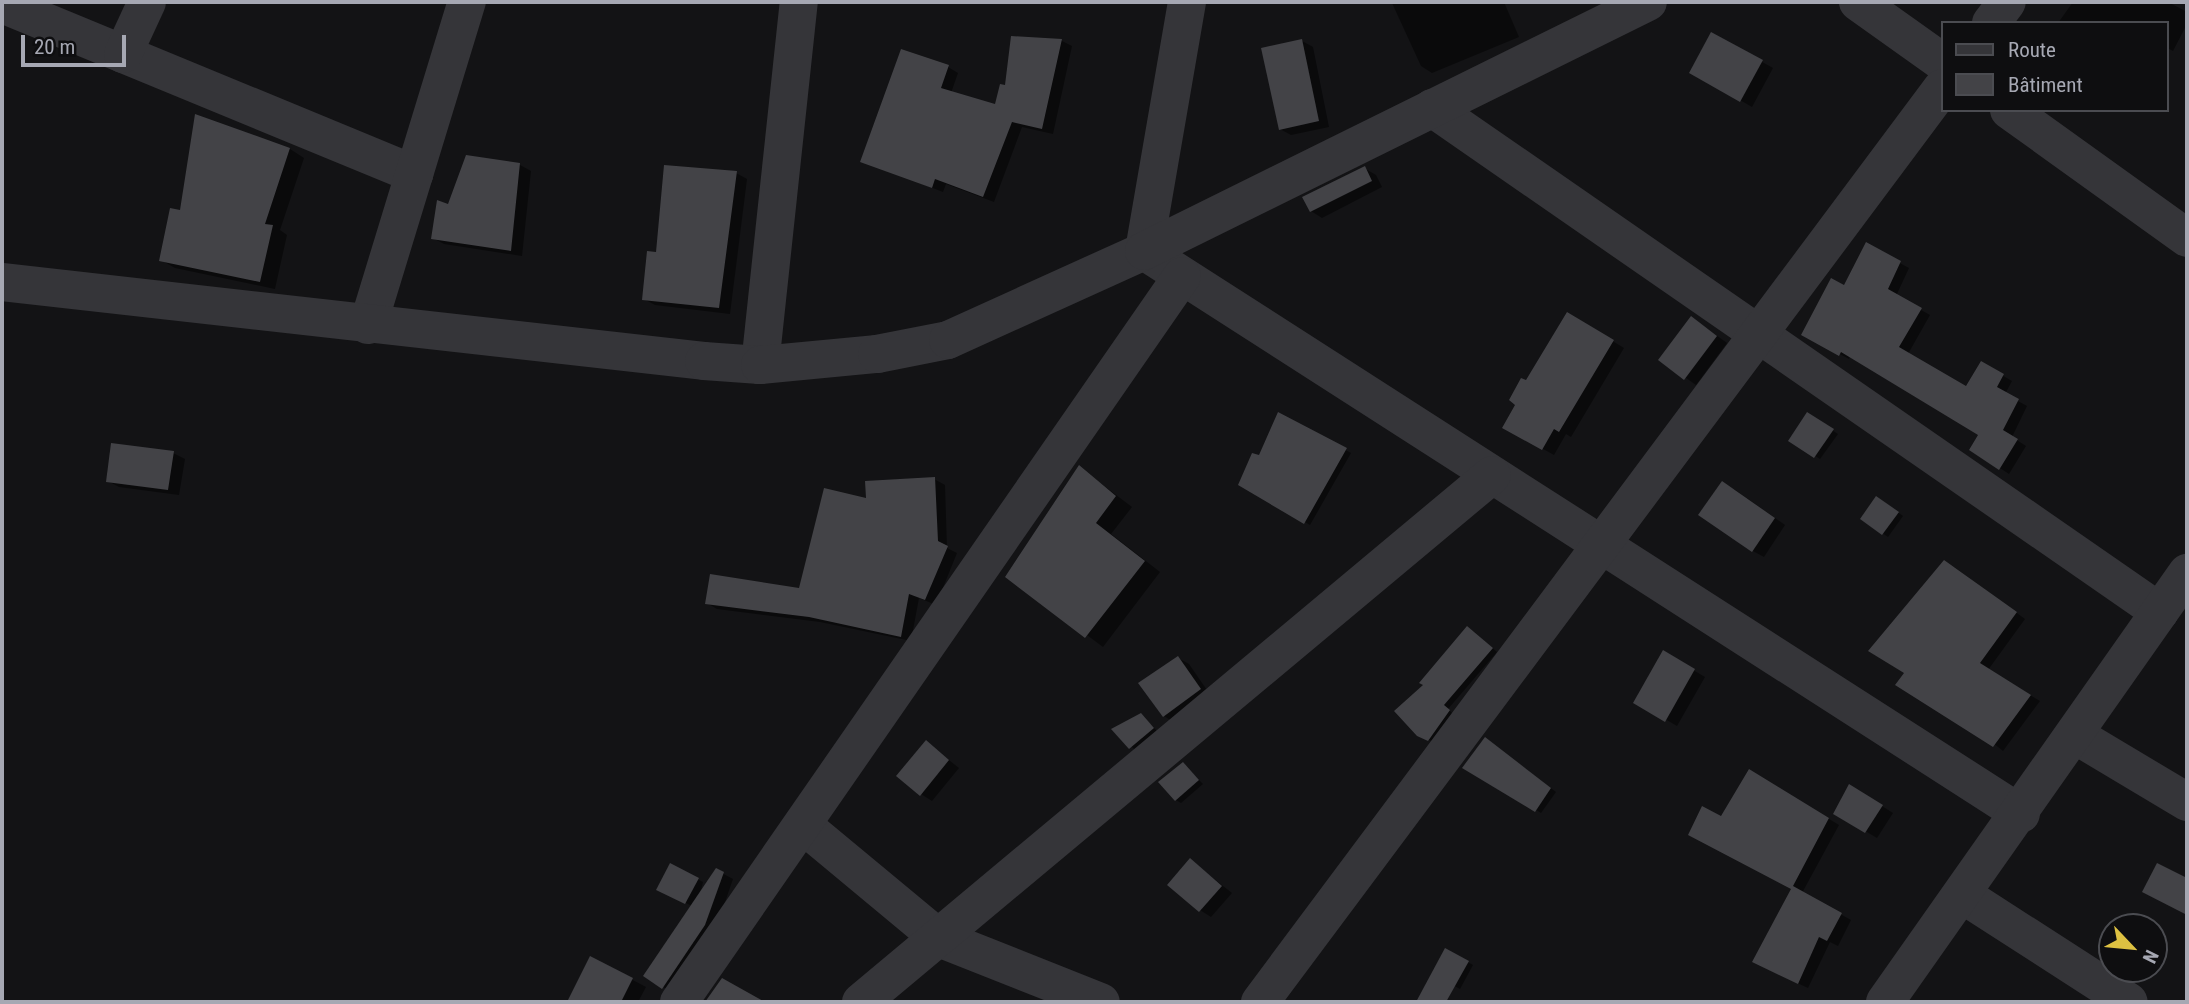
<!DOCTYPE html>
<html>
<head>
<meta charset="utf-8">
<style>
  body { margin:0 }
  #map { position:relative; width:2189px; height:1004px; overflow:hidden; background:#131315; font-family:"Roboto Condensed",sans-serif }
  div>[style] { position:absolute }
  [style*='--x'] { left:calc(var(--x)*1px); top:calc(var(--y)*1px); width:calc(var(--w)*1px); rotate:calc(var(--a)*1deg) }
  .shadow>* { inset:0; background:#0007 }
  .building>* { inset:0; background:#434347 }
  .minor>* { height:38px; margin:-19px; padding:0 19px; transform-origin:19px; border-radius:19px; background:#353539 }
  .tertiary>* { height:38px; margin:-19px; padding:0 19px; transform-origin:19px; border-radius:19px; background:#353539 }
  span { translate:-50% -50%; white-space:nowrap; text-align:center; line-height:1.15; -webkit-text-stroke:5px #0e0e10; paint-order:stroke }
  .frame { position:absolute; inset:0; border:4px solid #a6a8b3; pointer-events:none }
  .legend { position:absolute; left:1941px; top:21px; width:228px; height:91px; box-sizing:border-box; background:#0e0e10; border:2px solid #4b4c51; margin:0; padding:9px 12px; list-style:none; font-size:21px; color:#a6a8b3 }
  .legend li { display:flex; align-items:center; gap:14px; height:35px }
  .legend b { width:35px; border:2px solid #4b4c51 }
  .north { position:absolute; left:2098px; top:913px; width:70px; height:70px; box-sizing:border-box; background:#0e0e10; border:2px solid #4b4c51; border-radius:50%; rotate:116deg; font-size:19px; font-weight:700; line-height:28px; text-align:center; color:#a6a8b3 }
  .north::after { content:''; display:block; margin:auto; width:24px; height:32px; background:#ddc142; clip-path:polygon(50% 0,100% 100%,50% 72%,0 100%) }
  .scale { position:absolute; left:21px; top:35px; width:105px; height:32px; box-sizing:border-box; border:4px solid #a6a8b3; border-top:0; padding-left:9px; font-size:21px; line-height:24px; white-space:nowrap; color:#a6a8b3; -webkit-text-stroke:5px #0e0e10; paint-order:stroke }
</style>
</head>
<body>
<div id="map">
  <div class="shadow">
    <i style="clip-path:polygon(1504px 2px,1519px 37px,1432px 73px,1421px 66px,1392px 3px)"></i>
    <i style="clip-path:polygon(2073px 2px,2168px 2px,2187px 12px,2187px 24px,2173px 51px,2166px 47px,2166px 23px,2058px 23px)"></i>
    <i style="clip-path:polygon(1712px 34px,1773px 68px,1752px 107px,1692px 72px)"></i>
    <i style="clip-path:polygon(1012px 38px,1062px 41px,1072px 46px,1053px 134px,1022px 127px,994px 202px,946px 184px,943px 192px,863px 161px,948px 67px,958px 73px,951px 93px,996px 106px,1006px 88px)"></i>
    <i style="clip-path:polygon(1302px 41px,1313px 47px,1329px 127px,1291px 135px,1280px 129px)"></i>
    <i style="clip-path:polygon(290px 149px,304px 158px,280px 230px,287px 235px,275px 289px,175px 268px,161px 260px,182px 212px)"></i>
    <i style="clip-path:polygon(520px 165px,531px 171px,522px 256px,444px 244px,433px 238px,449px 206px)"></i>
    <i style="clip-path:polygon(1364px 168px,1376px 175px,1382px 187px,1322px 218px,1311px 211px)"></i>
    <i style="clip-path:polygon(736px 173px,747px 179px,730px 314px,655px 305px,644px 299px,657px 254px)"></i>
    <i style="clip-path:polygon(1866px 245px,1909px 268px,1896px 296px,1930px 315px,1908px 354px,1967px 389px,1981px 363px,2012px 381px,2005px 394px,2027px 406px,2012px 437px,2026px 446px,2009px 474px,2000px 468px,1981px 434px,1850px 356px,1849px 359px,1803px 334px,1844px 287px)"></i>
    <i style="clip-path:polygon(1568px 314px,1624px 348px,1571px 437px,1566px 434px,1554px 455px,1504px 427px)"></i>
    <i style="clip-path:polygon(1702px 325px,1727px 343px,1696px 385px,1661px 360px)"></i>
    <i style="clip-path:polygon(1279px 414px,1351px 453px,1310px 525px,1241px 484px,1260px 458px)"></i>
    <i style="clip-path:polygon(1807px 414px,1838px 434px,1820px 459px,1791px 440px)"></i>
    <i style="clip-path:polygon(173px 453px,185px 459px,179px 495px,119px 487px,108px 481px)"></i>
    <i style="clip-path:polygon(1079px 467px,1132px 507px,1111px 534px,1160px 572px,1103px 647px,1008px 576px)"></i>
    <i style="clip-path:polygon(934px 479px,945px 485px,947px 548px,957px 553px,936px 605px,919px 598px,911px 641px,820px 622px,717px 609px,707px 603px,800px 590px,868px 500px)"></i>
    <i style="clip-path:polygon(1734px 489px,1785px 525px,1764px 557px,1753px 551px)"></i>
    <i style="clip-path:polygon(1882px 501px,1903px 516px,1888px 537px,1862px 519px)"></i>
    <i style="clip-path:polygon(1954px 567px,2025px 619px,1988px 670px,2040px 701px,2003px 751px,1906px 672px)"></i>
    <i style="clip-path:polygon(1473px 631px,1497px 652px,1448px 709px,1454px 715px,1434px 742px,1424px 738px)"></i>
    <i style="clip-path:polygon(1664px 653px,1705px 677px,1677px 726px,1636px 702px)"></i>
    <i style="clip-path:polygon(1178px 658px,1189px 664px,1211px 696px,1175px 723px,1164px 716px)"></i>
    <i style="clip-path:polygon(1141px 715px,1158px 732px,1136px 751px,1114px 729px)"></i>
    <i style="clip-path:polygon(926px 742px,959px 768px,932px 801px,921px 794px)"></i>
    <i style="clip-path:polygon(1490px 742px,1556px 792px,1541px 813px,1481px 774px)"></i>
    <i style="clip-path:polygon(1183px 764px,1203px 784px,1181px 803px,1176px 800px)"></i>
    <i style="clip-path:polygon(1750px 771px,1839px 825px,1802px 893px,1851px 920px,1838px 946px,1830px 942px,1808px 988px,1765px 968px,1793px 888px,1722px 818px)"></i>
    <i style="clip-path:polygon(1850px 786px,1893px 813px,1877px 838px,1835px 813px)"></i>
    <i style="clip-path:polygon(1190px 860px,1232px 893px,1211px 917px,1200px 910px)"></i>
    <i style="clip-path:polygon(671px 865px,703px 882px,700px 894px,716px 870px,733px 879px,715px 931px,673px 993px,663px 987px,692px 906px,658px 889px)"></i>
    <i style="clip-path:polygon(1446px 950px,1473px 965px,1460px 989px,1433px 974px)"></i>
    <i style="clip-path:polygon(591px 958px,646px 987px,638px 1002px,569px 1002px)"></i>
  </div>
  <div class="building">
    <i style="clip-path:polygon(1711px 32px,1763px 60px,1740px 102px,1689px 73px)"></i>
    <i style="clip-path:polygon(1011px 36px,1062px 39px,1042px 129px,1012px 122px,983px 197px,935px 179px,932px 188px,860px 162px,901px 49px,949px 65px,941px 88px,995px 104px,1000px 84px,1005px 85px)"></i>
    <i style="clip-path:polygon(1302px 39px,1319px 121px,1279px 130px,1261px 48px)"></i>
    <i style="clip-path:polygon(195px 114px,290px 148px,265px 224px,273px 225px,260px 282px,159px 261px,170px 208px,180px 210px)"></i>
    <i style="clip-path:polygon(466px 155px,520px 163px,511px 251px,431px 239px,437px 200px,448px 204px)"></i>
    <i style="clip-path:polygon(664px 165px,737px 171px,719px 308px,642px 300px,647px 251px,656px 252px)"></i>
    <i style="clip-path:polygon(1365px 166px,1372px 181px,1310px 212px,1302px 197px)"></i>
    <i style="clip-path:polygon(1866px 242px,1901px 261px,1888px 289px,1922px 308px,1899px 347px,1966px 386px,1981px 361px,2004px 374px,1997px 387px,2019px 399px,2003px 430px,2018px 439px,1999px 470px,1969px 450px,1978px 435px,1841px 352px,1839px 356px,1801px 335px,1831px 278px,1844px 285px)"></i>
    <i style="clip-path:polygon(1567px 312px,1614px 340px,1559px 432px,1554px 429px,1542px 450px,1502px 428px,1515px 405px,1509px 400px,1521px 378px,1526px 380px)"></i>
    <i style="clip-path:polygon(1691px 316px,1717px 336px,1684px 380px,1658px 360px)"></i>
    <i style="clip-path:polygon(1278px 412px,1347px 448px,1304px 524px,1238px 485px,1252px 453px,1259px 455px)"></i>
    <i style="clip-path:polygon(1807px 412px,1834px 429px,1814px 458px,1788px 441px)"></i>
    <i style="clip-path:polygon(111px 443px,174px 451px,168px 490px,106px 482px)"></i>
    <i style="clip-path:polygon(1079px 465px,1116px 496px,1096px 523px,1145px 561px,1085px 638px,1005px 577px)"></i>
    <i style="clip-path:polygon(935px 477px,938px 541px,948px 546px,925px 600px,909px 594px,901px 637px,809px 617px,705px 604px,710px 574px,799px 588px,824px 488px,866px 498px,865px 481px)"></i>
    <i style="clip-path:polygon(1722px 481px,1775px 518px,1752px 552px,1698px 515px)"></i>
    <i style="clip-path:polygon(1876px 496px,1899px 512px,1882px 535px,1860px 519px)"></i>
    <i style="clip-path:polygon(1944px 560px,2017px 612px,1980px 663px,2031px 695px,1993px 747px,1895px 685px,1904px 673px,1868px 651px)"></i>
    <i style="clip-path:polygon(1467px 626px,1493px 648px,1444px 705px,1450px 710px,1428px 741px,1417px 736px,1394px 711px,1423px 685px,1419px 683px)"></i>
    <i style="clip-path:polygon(1663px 650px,1695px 669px,1665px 722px,1633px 703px)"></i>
    <i style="clip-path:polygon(1178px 656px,1201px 689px,1163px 717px,1138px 683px)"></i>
    <i style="clip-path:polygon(1141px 713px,1154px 728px,1129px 749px,1111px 729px)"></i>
    <i style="clip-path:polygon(1485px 737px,1551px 788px,1535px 812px,1462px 768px)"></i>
    <i style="clip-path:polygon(926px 740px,949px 760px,920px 796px,896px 776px)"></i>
    <i style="clip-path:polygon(1183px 762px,1199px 780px,1175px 801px,1158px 782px)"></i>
    <i style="clip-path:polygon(1749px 769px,1829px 818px,1793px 886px,1842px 913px,1827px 941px,1819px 937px,1798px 984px,1752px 962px,1791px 889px,1688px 835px,1702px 806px,1721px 816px)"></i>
    <i style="clip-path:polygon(1849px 784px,1883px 805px,1865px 833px,1833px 814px)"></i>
    <i style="clip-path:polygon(1190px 858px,1222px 886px,1199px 912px,1167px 885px)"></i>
    <i style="clip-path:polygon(670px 863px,699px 878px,685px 904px,656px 890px)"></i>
    <i style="clip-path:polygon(2157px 863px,2187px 878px,2187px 915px,2142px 892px)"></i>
    <i style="clip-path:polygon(716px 868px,724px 872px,705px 925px,662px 989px,643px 976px)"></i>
    <i style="clip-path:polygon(1445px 948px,1469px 961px,1446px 1002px,1416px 1002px)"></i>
    <i style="clip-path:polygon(590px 956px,633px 978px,621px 1002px,567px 1002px)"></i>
    <i style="clip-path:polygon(722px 978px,765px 1002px,705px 1002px)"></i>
  </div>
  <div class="minor">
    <i style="--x:1187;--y:2;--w:253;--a:99.8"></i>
    <i style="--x:1144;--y:251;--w:1042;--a:32.7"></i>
    <i style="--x:1858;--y:2;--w:103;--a:35.5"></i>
    <i style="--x:2;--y:4;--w:446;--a:22.4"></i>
    <i style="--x:1991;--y:23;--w:26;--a:-53"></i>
    <i style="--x:123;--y:54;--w:57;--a:-65.2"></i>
    <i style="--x:1432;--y:108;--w:885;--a:34.7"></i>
    <i style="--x:2009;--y:110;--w:219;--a:35.7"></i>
    <i style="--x:368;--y:325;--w:338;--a:-73"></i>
    <i style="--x:760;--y:365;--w:365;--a:-83.9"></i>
    <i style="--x:2075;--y:735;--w:131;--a:30.9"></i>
    <i style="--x:804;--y:826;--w:175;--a:39.7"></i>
    <i style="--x:939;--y:938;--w:174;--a:21.6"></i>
    <i style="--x:1963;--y:895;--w:197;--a:32.8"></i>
    <i style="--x:679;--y:1002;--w:883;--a:-55.28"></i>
    <i style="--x:861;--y:1002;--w:822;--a:-39.87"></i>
    <i style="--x:1260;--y:1002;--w:1140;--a:-53.27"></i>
  </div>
  <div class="tertiary">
    <i style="--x:2;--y:282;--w:706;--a:6.42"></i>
    <i style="--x:704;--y:361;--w:56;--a:4.1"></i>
    <i style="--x:760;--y:365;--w:118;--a:-5.4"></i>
    <i style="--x:877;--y:354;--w:72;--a:-11.2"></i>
    <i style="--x:948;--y:340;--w:215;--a:-24.4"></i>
    <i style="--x:1144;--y:251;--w:562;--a:-26.29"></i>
    <i style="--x:1885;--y:1002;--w:525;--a:-54.86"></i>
  </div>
  <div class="frame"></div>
  <ul class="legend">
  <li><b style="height:9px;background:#353539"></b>Route</li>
  <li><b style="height:19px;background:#434347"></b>Bâtiment</li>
  </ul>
  <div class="north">N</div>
  <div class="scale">20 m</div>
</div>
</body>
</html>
